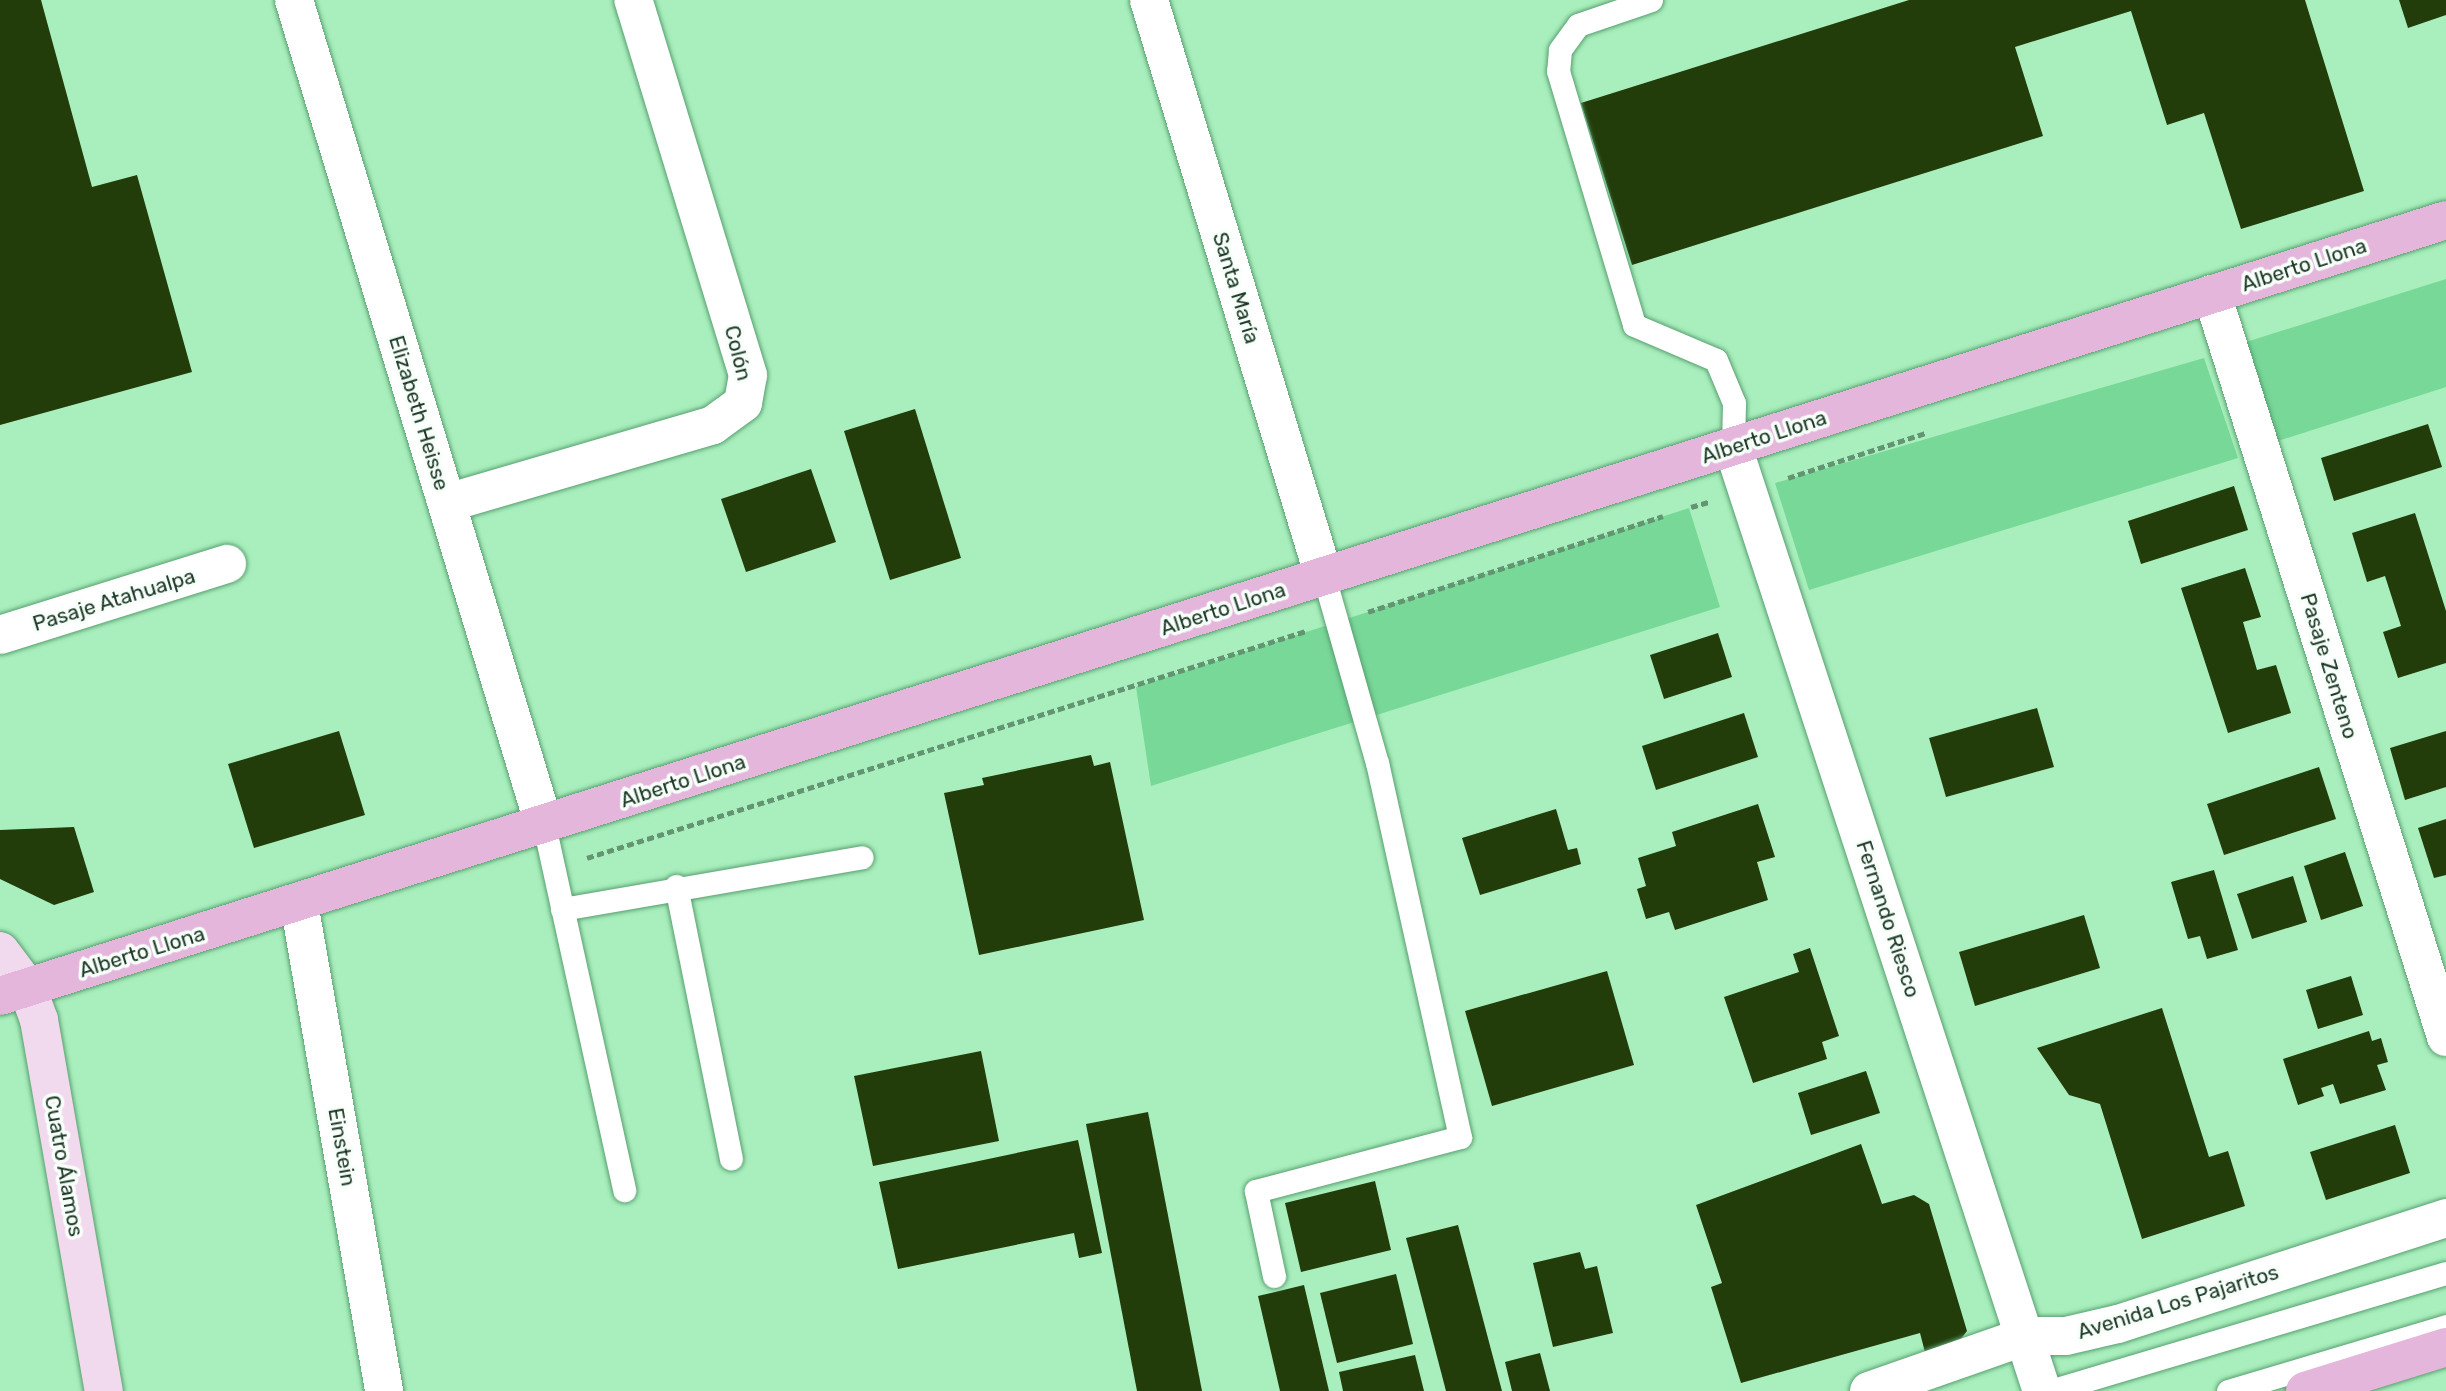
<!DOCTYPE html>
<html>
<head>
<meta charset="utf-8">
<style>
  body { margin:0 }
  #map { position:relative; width:2446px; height:1391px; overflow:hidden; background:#a8efbd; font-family:Rubik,sans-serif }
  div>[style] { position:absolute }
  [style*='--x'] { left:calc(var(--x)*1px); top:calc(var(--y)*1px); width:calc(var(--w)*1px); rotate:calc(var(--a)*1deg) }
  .green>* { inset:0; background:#78d898 }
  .building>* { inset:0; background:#223c0a }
  .path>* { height:4.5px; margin-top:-2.25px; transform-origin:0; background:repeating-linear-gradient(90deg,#639572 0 7px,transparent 0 10.5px) }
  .roads { filter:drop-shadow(0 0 2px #599e70) drop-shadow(0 0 2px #599e70) }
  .service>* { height:23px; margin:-11.5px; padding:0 11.5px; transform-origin:11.5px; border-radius:11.5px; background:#fff }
  .minor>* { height:38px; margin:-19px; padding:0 19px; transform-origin:19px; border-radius:19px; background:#fff }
  .secondary>* { height:38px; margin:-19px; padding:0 19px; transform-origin:19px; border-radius:19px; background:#f2daee }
  .primary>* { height:38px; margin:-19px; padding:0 19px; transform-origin:19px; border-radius:19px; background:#e5b6dc }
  span { translate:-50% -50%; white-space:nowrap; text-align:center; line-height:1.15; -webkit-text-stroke:7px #f8fffa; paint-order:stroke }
  .street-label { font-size:21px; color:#1a3724 }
</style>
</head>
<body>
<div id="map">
  <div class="green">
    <i style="clip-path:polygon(2446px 279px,2446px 387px,2275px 442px,2243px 343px)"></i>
    <i style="clip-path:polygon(2204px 358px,2238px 458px,1809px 590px,1775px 483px)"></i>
    <i style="clip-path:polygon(1689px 508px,1720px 607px,1151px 786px,1136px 687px)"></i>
  </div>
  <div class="building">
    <i style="clip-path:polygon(0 0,41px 0,92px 187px,137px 175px,192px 372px,0 425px)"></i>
    <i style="clip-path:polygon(1909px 0,2305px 0,2364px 191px,2241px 229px,2204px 113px,2167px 125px,2131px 11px,2015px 47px,2043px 136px,1632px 265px,1581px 103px)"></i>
    <i style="clip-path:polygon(2399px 0,2446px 0,2446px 15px,2408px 28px)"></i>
    <i style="clip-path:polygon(915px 409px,961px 558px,890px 580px,844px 431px)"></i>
    <i style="clip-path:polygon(2428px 424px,2442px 467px,2334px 501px,2321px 458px)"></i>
    <i style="clip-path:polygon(811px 469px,836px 542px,746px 572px,721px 499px)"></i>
    <i style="clip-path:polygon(2234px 486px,2248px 530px,2141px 564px,2128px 521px)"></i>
    <i style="clip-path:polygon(2415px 513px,2446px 611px,2446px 663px,2398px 678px,2383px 632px,2401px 626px,2385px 576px,2367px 582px,2352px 533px)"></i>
    <i style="clip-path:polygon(2245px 568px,2261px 617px,2243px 622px,2257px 670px,2276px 665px,2291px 713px,2228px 733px,2181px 588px)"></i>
    <i style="clip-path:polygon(1718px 633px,1732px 677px,1664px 699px,1650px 655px)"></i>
    <i style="clip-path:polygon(2037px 708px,2054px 767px,1946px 797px,1929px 738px)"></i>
    <i style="clip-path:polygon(1744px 713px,1758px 757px,1656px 790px,1642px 746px)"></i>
    <i style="clip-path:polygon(339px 731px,365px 815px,254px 848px,228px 764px)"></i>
    <i style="clip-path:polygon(2446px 731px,2446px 787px,2405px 800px,2390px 748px)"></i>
    <i style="clip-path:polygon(1091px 755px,1094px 766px,1110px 762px,1144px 920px,979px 955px,944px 793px,984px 785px,982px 778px)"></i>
    <i style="clip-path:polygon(2319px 767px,2336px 819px,2224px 855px,2207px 804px)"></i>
    <i style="clip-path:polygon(1758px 804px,1775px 857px,1757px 862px,1768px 900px,1675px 930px,1669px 912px,1646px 919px,1637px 889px,1646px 886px,1638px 858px,1676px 846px,1672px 832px)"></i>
    <i style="clip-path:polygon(1556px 809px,1568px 850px,1577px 848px,1581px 864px,1480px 895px,1462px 838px)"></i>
    <i style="clip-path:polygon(2446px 819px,2446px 875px,2434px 878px,2418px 828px)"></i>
    <i style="clip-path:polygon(74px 827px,94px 892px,54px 905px,0 879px,0 830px)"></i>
    <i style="clip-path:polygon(2345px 852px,2363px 906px,2321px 920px,2304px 866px)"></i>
    <i style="clip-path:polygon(2214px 870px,2238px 950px,2207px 959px,2200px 936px,2188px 939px,2171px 882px)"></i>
    <i style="clip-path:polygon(2293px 876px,2307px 922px,2252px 939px,2237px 894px)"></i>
    <i style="clip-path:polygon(2084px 915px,2100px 968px,1975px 1006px,1959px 952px)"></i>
    <i style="clip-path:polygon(1810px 948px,1839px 1036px,1822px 1042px,1827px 1059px,1753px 1083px,1724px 997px,1799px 972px,1793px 954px)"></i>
    <i style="clip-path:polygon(1607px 971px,1634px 1065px,1492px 1106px,1465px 1011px)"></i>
    <i style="clip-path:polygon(2351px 976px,2363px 1015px,2318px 1029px,2306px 990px)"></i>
    <i style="clip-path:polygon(2162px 1008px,2209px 1157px,2228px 1151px,2245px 1206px,2142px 1239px,2100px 1104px,2069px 1095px,2037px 1048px)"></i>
    <i style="clip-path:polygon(2369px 1031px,2372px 1041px,2381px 1038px,2388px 1062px,2377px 1065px,2386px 1090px,2340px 1104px,2333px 1084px,2321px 1088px,2324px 1096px,2298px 1105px,2283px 1059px)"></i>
    <i style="clip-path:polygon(981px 1051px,999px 1141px,873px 1166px,854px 1076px)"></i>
    <i style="clip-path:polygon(1866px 1071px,1880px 1113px,1811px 1135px,1798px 1093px)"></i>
    <i style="clip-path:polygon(1148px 1112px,1202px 1391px,1137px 1391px,1086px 1124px)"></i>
    <i style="clip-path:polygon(2395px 1125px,2410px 1173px,2326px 1200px,2310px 1152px)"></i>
    <i style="clip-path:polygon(1078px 1140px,1102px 1253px,1079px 1258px,1074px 1233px,898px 1269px,879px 1182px)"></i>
    <i style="clip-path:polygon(1861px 1144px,1882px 1204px,1914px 1195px,1929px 1204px,1967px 1331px,1956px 1345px,1926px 1356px,1920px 1333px,1741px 1383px,1711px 1287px,1722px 1283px,1696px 1205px)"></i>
    <i style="clip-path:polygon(1375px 1181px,1391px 1250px,1301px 1272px,1285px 1203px)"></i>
    <i style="clip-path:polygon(1458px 1225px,1502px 1391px,1446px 1391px,1406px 1238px)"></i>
    <i style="clip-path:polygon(1580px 1252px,1585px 1269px,1597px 1266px,1613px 1333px,1553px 1347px,1533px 1263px)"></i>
    <i style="clip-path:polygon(1396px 1274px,1413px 1344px,1337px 1363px,1320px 1293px)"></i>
    <i style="clip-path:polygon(1304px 1285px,1329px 1391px,1280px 1391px,1258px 1296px)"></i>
    <i style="clip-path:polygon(1540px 1353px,1550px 1391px,1512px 1391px,1505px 1362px)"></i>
    <i style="clip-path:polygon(1415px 1355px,1424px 1391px,1343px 1391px,1339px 1372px)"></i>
  </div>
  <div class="path">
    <i style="--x:1788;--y:478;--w:145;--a:-18.1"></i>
    <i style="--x:1691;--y:507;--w:19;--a:-16"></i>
    <i style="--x:1368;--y:612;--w:310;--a:-18"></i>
    <i style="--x:587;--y:858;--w:754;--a:-17.52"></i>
  </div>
  <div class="roads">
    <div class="service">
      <i style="--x:1651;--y:0;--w:77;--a:161.1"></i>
      <i style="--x:1578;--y:25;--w:31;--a:126"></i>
      <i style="--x:1560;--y:50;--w:21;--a:95"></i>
      <i style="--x:1558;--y:71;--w:265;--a:73.3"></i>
      <i style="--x:1634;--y:325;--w:89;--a:23.1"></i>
      <i style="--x:1716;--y:360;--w:47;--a:67.3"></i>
      <i style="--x:1734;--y:403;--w:44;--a:91.3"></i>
      <i style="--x:544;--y:825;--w:374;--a:77.6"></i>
      <i style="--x:676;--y:886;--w:278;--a:78.6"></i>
      <i style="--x:562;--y:909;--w:304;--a:-9.8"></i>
      <i style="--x:1274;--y:1276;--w:87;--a:-102"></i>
      <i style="--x:1256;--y:1191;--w:211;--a:-14.8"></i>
      <i style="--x:1460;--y:1137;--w:383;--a:-102.5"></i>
      <i style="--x:1377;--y:763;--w:193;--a:-105.9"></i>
      <i style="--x:2050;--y:1391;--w:413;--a:-16.6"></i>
      <i style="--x:2228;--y:1391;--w:227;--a:-16.6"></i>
    </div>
    <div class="minor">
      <i style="--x:294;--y:0;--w:862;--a:73.14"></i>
      <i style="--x:1149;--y:0;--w:603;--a:73.13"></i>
      <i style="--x:2212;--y:294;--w:779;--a:72.52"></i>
      <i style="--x:1733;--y:447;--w:993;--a:71.88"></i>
      <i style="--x:447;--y:503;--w:277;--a:-16.3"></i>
      <i style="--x:713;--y:425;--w:37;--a:-36"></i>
      <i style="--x:743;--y:403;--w:28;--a:-80"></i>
      <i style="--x:748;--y:375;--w:392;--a:-107"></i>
      <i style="--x:0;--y:635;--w:238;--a:-17.4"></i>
      <i style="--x:299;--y:903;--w:495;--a:80.1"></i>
      <i style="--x:1869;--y:1391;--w:166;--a:-19.3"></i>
      <i style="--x:2026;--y:1336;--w:40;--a:0"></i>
      <i style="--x:2066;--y:1336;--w:53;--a:-13"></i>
      <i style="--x:2118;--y:1324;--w:345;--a:-17.9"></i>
    </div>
    <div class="secondary">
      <i style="--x:0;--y:951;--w:45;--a:53.1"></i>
      <i style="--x:27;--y:987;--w:35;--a:70"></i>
      <i style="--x:39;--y:1020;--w:377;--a:80.1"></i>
    </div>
    <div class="primary">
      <i style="--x:0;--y:996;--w:2566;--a:-17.6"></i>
      <i style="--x:2305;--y:1391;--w:148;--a:-17.3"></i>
    </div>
  </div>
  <div class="street-label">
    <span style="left:2304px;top:265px;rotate:-18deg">Alberto Llona</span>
    <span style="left:1236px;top:288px;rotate:73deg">Santa María</span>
    <span style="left:738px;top:353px;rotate:76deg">Colón</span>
    <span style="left:419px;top:413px;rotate:73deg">Elizabeth Heisse</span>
    <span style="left:1764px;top:437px;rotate:-18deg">Alberto Llona</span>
    <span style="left:114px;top:600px;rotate:-17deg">Pasaje Atahualpa</span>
    <span style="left:1223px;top:609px;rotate:-18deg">Alberto Llona</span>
    <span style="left:2329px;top:666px;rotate:73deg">Pasaje Zenteno</span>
    <span style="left:683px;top:781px;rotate:-18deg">Alberto Llona</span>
    <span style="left:1888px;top:919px;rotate:72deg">Fernando Riesco</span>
    <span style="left:142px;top:952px;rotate:-17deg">Alberto Llona</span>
    <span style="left:342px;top:1147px;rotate:80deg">Einstein</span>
    <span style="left:64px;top:1166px;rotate:80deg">Cuatro Álamos</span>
    <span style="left:2178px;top:1302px;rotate:-17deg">Avenida Los Pajaritos</span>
  </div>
</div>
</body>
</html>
